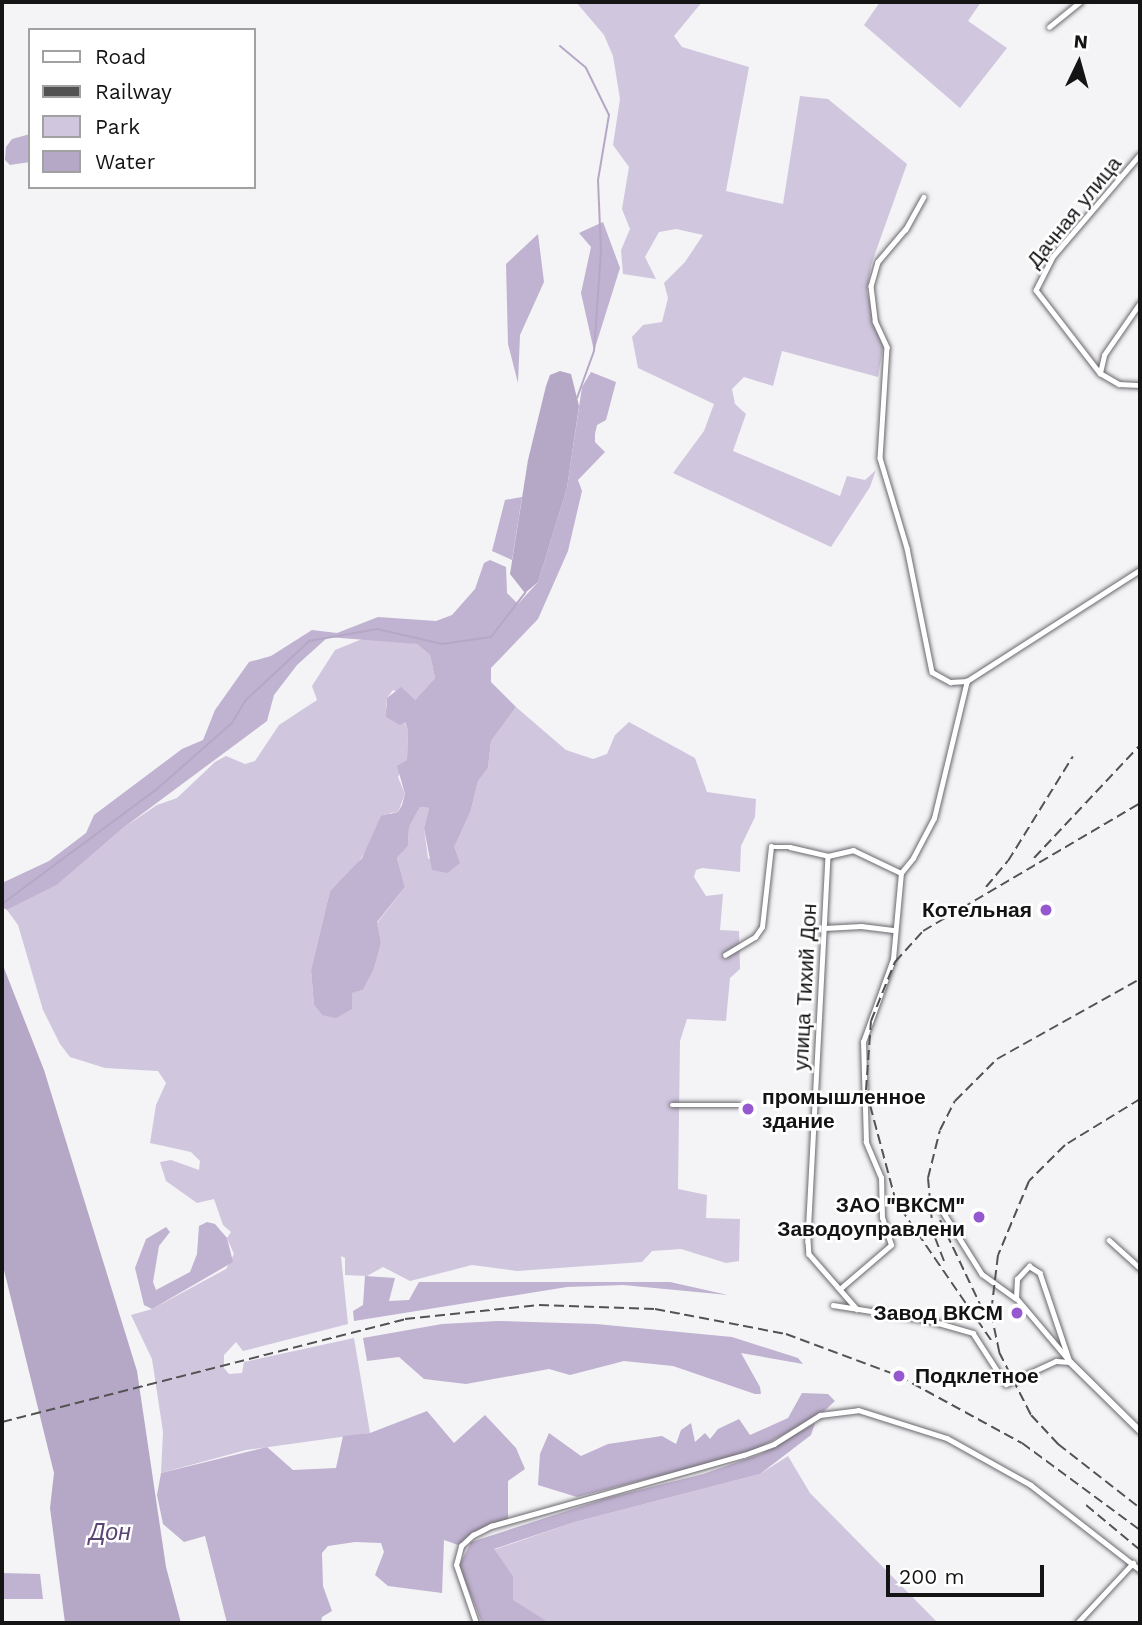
<!DOCTYPE html>
<html>
<head>
<meta charset="utf-8">
<style>
  body { margin:0 }
  #map { position:relative; width:1142px; height:1625px; overflow:hidden; background:#f4f3f6; font-family:"Work Sans",sans-serif }
  div>[style] { position:absolute }
  [style*='--x'] { left:calc(var(--x)*1px); top:calc(var(--y)*1px); width:calc(var(--w)*1px); rotate:calc(var(--a)*1deg) }
  .green>* { inset:0; background:#d0c6de }
  .forest>* { inset:0; background:#c0b2d1 }
  .water>* { inset:0; background:#b5a7c6 }
  .stream>* { height:2px; margin:-1px; padding:0 1px; transform-origin:1px; border-radius:1px; background:#b5a7c6 }
  .roads { filter:drop-shadow(0 0 2px #6a686c) drop-shadow(0 0 2px #6a686c) }
  .street>* { height:4.5px; margin:-2.25px; padding:0 2.25px; transform-origin:2.25px; border-radius:2.25px; background:#fff }
  .secondary>* { height:6px; margin:-3px; padding:0 3px; transform-origin:3px; border-radius:3px; background:#fff }
  .rail>* { height:2px; margin-top:-1px; transform-origin:0; background:repeating-linear-gradient(90deg,#525253 0 10px,transparent 0 15px) }
  .dots>* { width:19px; height:19px; translate:-50% -50%; box-sizing:border-box; border:4px solid #fff; border-radius:50% }
  span { translate:-50% -50%; white-space:nowrap; text-align:center; line-height:1.15; -webkit-text-stroke:5px #fff; paint-order:stroke }
  .street-label { font-size:21px; color:#141415 }
  .poi-label { font-size:21px; color:#141415; font-weight:700 }
  .right { translate:-100% -50%; text-align:right }
  .left { translate:0 -50%; text-align:left }
  .water-label { font-size:23px; color:#5a4471; font-style:italic }
  .frame { position:absolute; inset:0; border:4px solid #141415; pointer-events:none }
  .legend { position:absolute; left:28px; top:28px; width:228px; height:161px; box-sizing:border-box; background:#fff; border:2px solid #a1a1a1; margin:0; padding:9px 12px; list-style:none; font-size:21px; color:#141415 }
  .legend li { display:flex; align-items:center; gap:14px; height:35px }
  .legend b { width:35px; border:2px solid #a1a1a1 }
  .north { position:absolute; left:1044px; top:28px; width:70px; height:70px; -webkit-text-stroke:5px #fff; paint-order:stroke; rotate:5deg; font-size:19px; font-weight:700; line-height:28px; text-align:center; color:#141415 }
  .north::after { content:''; display:block; margin:auto; width:24px; height:32px; background:#141415; clip-path:polygon(50% 0,100% 100%,50% 72%,0 100%) }
  .scale { position:absolute; left:886px; top:1565px; width:158px; height:32px; box-sizing:border-box; border:4px solid #141415; border-top:0; padding-left:9px; font-size:21px; line-height:24px; white-space:nowrap; color:#141415; -webkit-text-stroke:5px #fff; paint-order:stroke }
</style>
</head>
<body>
<div id="map">
  <div class="green">
    <i style="clip-path:polygon(576px 2px,702px 2px,674px 36px,682px 47px,749px 67px,726px 191px,783px 204px,800px 96px,828px 99px,907px 164px,871px 265px,867px 292px,883px 347px,878px 377px,782px 351px,773px 386px,744px 377px,732px 389px,735px 404px,746px 414px,733px 451px,840px 496px,847px 476px,865px 480px,876px 470px,870px 487px,831px 547px,673px 473px,704px 431px,714px 404px,638px 368px,632px 337px,643px 325px,662px 322px,668px 298px,664px 283px,685px 262px,703px 235px,676px 229px,659px 232px,645px 257px,656px 279px,623px 274px,621px 250px,630px 229px,622px 209px,629px 167px,613px 145px,620px 99px,613px 56px,604px 35px)"></i>
    <i style="clip-path:polygon(880px 2px,981px 2px,968px 21px,1007px 48px,960px 108px,864px 25px)"></i>
    <i style="clip-path:polygon(367px 637px,417px 644px,430px 655px,435px 678px,415px 700px,393px 690px,387px 698px,386px 708px,404px 721px,408px 730px,407px 760px,398px 777px,405px 794px,398px 812px,390px 813px,356px 866px,330px 891px,311px 970px,314px 1005px,322px 1015px,351px 993px,363px 990px,374px 969px,381px 943px,377px 923px,405px 887px,397px 858px,408px 846px,409px 827px,420px 807px,429px 808px,424px 828px,428px 858px,448px 873px,459px 863px,453px 847px,471px 810px,478px 781px,488px 768px,491px 741px,516px 707px,566px 750px,593px 759px,607px 754px,615px 735px,629px 722px,695px 758px,707px 792px,756px 799px,755px 817px,741px 846px,740px 872px,702px 868px,696px 870px,694px 877px,706px 896px,723px 894px,720px 930px,739px 931px,740px 969px,730px 978px,726px 1021px,687px 1019px,680px 1041px,678px 1189px,707px 1195px,706px 1218px,740px 1219px,739px 1261px,726px 1263px,681px 1249px,652px 1251px,642px 1262px,517px 1271px,472px 1265px,410px 1281px,383px 1267px,367px 1276px,345px 1275px,345px 1258px,341px 1256px,348px 1324px,243px 1351px,236px 1342px,224px 1355px,224px 1368px,229px 1374px,242px 1373px,244px 1362px,354px 1338px,370px 1433px,246px 1450px,161px 1473px,163px 1432px,152px 1359px,131px 1315px,152px 1309px,226px 1269px,234px 1254px,227px 1238px,231px 1232px,223px 1225px,214px 1199px,197px 1203px,166px 1181px,160px 1162px,171px 1160px,199px 1170px,200px 1161px,191px 1152px,150px 1143px,156px 1105px,166px 1083px,158px 1071px,105px 1068px,70px 1057px,60px 1044px,43px 1010px,18px 925px,7px 910px,57px 885px,123px 828px,157px 805px,177px 798px,215px 762px,226px 756px,245px 764px,255px 761px,279px 725px,317px 700px,312px 686px,335px 650px)"></i>
    <i style="clip-path:polygon(788px 1456px,810px 1493px,938px 1623px,550px 1623px,512px 1600px,513px 1576px,493px 1550px,575px 1522px,760px 1474px)"></i>
  </div>
  <div class="forest">
    <i style="clip-path:polygon(30px 134px,30px 162px,10px 165px,5px 160px,6px 147px,12px 139px)"></i>
    <i style="clip-path:polygon(603px 222px,620px 268px,594px 351px,581px 293px,591px 247px,579px 233px)"></i>
    <i style="clip-path:polygon(538px 234px,544px 282px,520px 335px,518px 383px,508px 344px,506px 264px)"></i>
    <i style="clip-path:polygon(591px 372px,616px 382px,606px 420px,597px 425px,595px 434px,595px 442px,605px 452px,578px 480px,582px 491px,568px 551px,538px 619px,491px 668px,491px 682px,516px 707px,491px 741px,488px 768px,478px 781px,471px 810px,454px 847px,460px 863px,448px 873px,432px 870px,424px 828px,429px 808px,420px 807px,409px 827px,408px 846px,397px 858px,405px 887px,377px 922px,381px 943px,374px 969px,363px 990px,352px 993px,352px 1009px,336px 1018px,322px 1015px,314px 1005px,311px 970px,330px 891px,362px 858px,381px 816px,398px 812px,402px 805px,405px 794px,397px 766px,407px 760px,408px 730px,405px 722px,400px 725px,386px 717px,387px 698px,401px 687px,415px 700px,435px 678px,430px 655px,417px 644px,328px 637px,297px 665px,274px 695px,267px 721px,123px 828px,57px 885px,7px 910px,2px 907px,2px 883px,49px 861px,86px 833px,94px 815px,182px 749px,203px 740px,215px 710px,249px 662px,271px 656px,312px 630px,337px 633px,378px 617px,436px 621px,452px 615px,475px 589px,484px 563px,490px 560px,506px 567px,507px 593px,518px 604px,538px 582px,567px 488px,582px 387px)"></i>
    <i style="clip-path:polygon(522px 497px,512px 560px,492px 551px,505px 500px)"></i>
    <i style="clip-path:polygon(207px 1222px,215px 1224px,227px 1238px,233px 1262px,152px 1309px,144px 1305px,135px 1268px,146px 1239px,166px 1227px,170px 1232px,159px 1246px,153px 1282px,156px 1290px,190px 1272px,197px 1254px,199px 1226px)"></i>
    <i style="clip-path:polygon(365px 1276px,395px 1278px,389px 1301px,409px 1300px,419px 1282px,670px 1282px,728px 1295px,623px 1285px,567px 1287px,354px 1321px,353px 1311px,363px 1305px)"></i>
    <i style="clip-path:polygon(498px 1321px,596px 1324px,732px 1337px,798px 1358px,803px 1364px,741px 1353px,760px 1387px,761px 1394px,755px 1394px,673px 1366px,624px 1361px,570px 1375px,549px 1369px,466px 1384px,424px 1379px,399px 1357px,367px 1361px,363px 1338px,442px 1324px)"></i>
    <i style="clip-path:polygon(802px 1393px,828px 1394px,835px 1401px,820px 1415px,749px 1453px,577px 1497px,538px 1485px,540px 1454px,549px 1433px,581px 1456px,608px 1444px,662px 1436px,676px 1444px,681px 1430px,691px 1423px,695px 1442px,705px 1433px,710px 1439px,718px 1429px,739px 1419px,750px 1435px,788px 1418px)"></i>
    <i style="clip-path:polygon(427px 1411px,454px 1443px,485px 1415px,516px 1448px,525px 1469px,508px 1481px,508px 1521px,473px 1535px,461px 1546px,444px 1540px,442px 1593px,388px 1586px,375px 1575px,384px 1552px,381px 1543px,355px 1542px,328px 1546px,322px 1553px,323px 1586px,332px 1611px,322px 1617px,321px 1623px,227px 1623px,205px 1536px,184px 1542px,163px 1524px,157px 1495px,161px 1473px,267px 1447px,293px 1470px,336px 1468px,343px 1436px,370px 1433px)"></i>
    <i style="clip-path:polygon(815px 1423px,811px 1435px,760px 1474px,575px 1522px,494px 1549px,513px 1576px,513px 1600px,550px 1623px,482px 1623px,459px 1566px,471px 1542px,607px 1498px,703px 1474px,761px 1454px)"></i>
    <i style="clip-path:polygon(2px 1573px,40px 1574px,43px 1599px,2px 1599px)"></i>
  </div>
  <div class="water">
    <i style="clip-path:polygon(560px 371px,571px 374px,579px 406px,567px 488px,538px 582px,525px 593px,510px 574px,528px 460px,546px 386px,550px 375px)"></i>
    <i style="clip-path:polygon(2px 963px,44px 1070px,137px 1371px,166px 1567px,181px 1623px,65px 1623px,50px 1508px,54px 1473px,2px 1262px)"></i>
  </div>
  <div class="stream">
    <i style="--x:560;--y:46;--w:34;--a:40"></i>
    <i style="--x:586;--y:68;--w:52;--a:63.9"></i>
    <i style="--x:609;--y:115;--w:66;--a:99.6"></i>
    <i style="--x:598;--y:180;--w:71;--a:87.6"></i>
    <i style="--x:601;--y:251;--w:100;--a:94"></i>
    <i style="--x:594;--y:351;--w:50;--a:109.9"></i>
    <i style="--x:2;--y:904;--w:194;--a:-36.6"></i>
    <i style="--x:158;--y:788;--w:98;--a:-41.3"></i>
    <i style="--x:232;--y:723;--w:27;--a:-59"></i>
    <i style="--x:246;--y:700;--w:86;--a:-43.1"></i>
    <i style="--x:309;--y:641;--w:69;--a:-10"></i>
    <i style="--x:377;--y:629;--w:67;--a:13"></i>
    <i style="--x:442;--y:644;--w:49;--a:-8.1"></i>
    <i style="--x:491;--y:637;--w:56;--a:-52.3"></i>
  </div>
  <div class="roads">
    <div class="street">
      <i style="--x:1049;--y:27;--w:40;--a:-39"></i>
      <i style="--x:1140;--y:155;--w:134;--a:130.5"></i>
      <i style="--x:1053;--y:257;--w:37;--a:117"></i>
      <i style="--x:1036;--y:290;--w:105;--a:52.4"></i>
      <i style="--x:1100;--y:373;--w:22;--a:30"></i>
      <i style="--x:1119;--y:384;--w:21;--a:3"></i>
      <i style="--x:924;--y:197;--w:37;--a:119"></i>
      <i style="--x:906;--y:229;--w:43;--a:130.3"></i>
      <i style="--x:878;--y:262;--w:25;--a:106"></i>
      <i style="--x:871;--y:286;--w:35;--a:83"></i>
      <i style="--x:875;--y:321;--w:29;--a:65"></i>
      <i style="--x:887;--y:347;--w:111;--a:93.6"></i>
      <i style="--x:880;--y:458;--w:94;--a:73.3"></i>
      <i style="--x:907;--y:548;--w:126;--a:78.6"></i>
      <i style="--x:932;--y:672;--w:21;--a:29"></i>
      <i style="--x:950;--y:682;--w:17;--a:-3"></i>
      <i style="--x:1100;--y:373;--w:18;--a:-77"></i>
      <i style="--x:1104;--y:355;--w:63;--a:-55.3"></i>
      <i style="--x:828;--y:856;--w:386;--a:93"></i>
      <i style="--x:808;--y:1241;--w:13;--a:86"></i>
      <i style="--x:809;--y:1254;--w:73;--a:48.9"></i>
      <i style="--x:824;--y:928;--w:37;--a:-3"></i>
      <i style="--x:861;--y:926;--w:34;--a:7"></i>
      <i style="--x:725;--y:955;--w:35;--a:-31"></i>
      <i style="--x:755;--y:937;--w:12;--a:-55"></i>
      <i style="--x:762;--y:927;--w:81;--a:-83.6"></i>
      <i style="--x:771;--y:847;--w:19;--a:0"></i>
      <i style="--x:790;--y:847;--w:39;--a:13"></i>
      <i style="--x:828;--y:856;--w:26;--a:-13"></i>
      <i style="--x:853;--y:850;--w:53;--a:25.6"></i>
      <i style="--x:672;--y:1105;--w:68;--a:0"></i>
      <i style="--x:940;--y:1207;--w:79;--a:57.9"></i>
      <i style="--x:982;--y:1274;--w:41;--a:36"></i>
      <i style="--x:1109;--y:1240;--w:42;--a:42.1"></i>
      <i style="--x:1029;--y:1266;--w:13;--a:32"></i>
      <i style="--x:1040;--y:1273;--w:94;--a:71.4"></i>
      <i style="--x:1070;--y:1362;--w:84;--a:-130.2"></i>
      <i style="--x:1016;--y:1298;--w:19;--a:-87"></i>
      <i style="--x:1017;--y:1279;--w:18;--a:-47"></i>
      <i style="--x:841;--y:1288;--w:66;--a:-40.7"></i>
      <i style="--x:891;--y:1245;--w:28;--a:-108"></i>
      <i style="--x:882;--y:1218;--w:40;--a:-91.4"></i>
      <i style="--x:881;--y:1178;--w:39;--a:-113"></i>
      <i style="--x:866;--y:1142;--w:100;--a:-91.7"></i>
      <i style="--x:863;--y:1042;--w:88;--a:-70.1"></i>
      <i style="--x:893;--y:959;--w:86;--a:-84.7"></i>
      <i style="--x:901;--y:873;--w:19;--a:-51"></i>
      <i style="--x:913;--y:858;--w:45;--a:-62.3"></i>
      <i style="--x:934;--y:818;--w:141;--a:-76.5"></i>
      <i style="--x:967;--y:681;--w:206;--a:-32.7"></i>
      <i style="--x:833;--y:1305;--w:96;--a:9"></i>
      <i style="--x:928;--y:1320;--w:47;--a:16.1"></i>
      <i style="--x:973;--y:1333;--w:61;--a:57.1"></i>
      <i style="--x:1006;--y:1384;--w:55;--a:-24.7"></i>
      <i style="--x:1056;--y:1361;--w:14;--a:4"></i>
      <i style="--x:476;--y:1623;--w:61;--a:-109"></i>
      <i style="--x:456;--y:1565;--w:20;--a:-75"></i>
      <i style="--x:461;--y:1546;--w:16;--a:-43"></i>
      <i style="--x:473;--y:1535;--w:20;--a:-27"></i>
      <i style="--x:491;--y:1526;--w:263;--a:-15.7"></i>
      <i style="--x:744;--y:1455;--w:32;--a:-20"></i>
      <i style="--x:774;--y:1444;--w:54;--a:-32.2"></i>
      <i style="--x:820;--y:1415;--w:38;--a:-7"></i>
      <i style="--x:858;--y:1410;--w:93;--a:17.5"></i>
      <i style="--x:947;--y:1438;--w:96;--a:29.2"></i>
      <i style="--x:1031;--y:1485;--w:138;--a:37.9"></i>
      <i style="--x:1077;--y:1623;--w:82;--a:-47"></i>
    </div>
    <div class="secondary">
      <i style="--x:1070;--y:1362;--w:98;--a:44.6"></i>
    </div>
  </div>
  <div class="rail">
    <i style="--x:1034;--y:858;--w:155;--a:-46.8"></i>
    <i style="--x:986;--y:887;--w:34;--a:-50"></i>
    <i style="--x:1008;--y:861;--w:123;--a:-58.2"></i>
    <i style="--x:1140;--y:1099;--w:88;--a:148.5"></i>
    <i style="--x:1065;--y:1145;--w:51;--a:135"></i>
    <i style="--x:1029;--y:1181;--w:80;--a:112.7"></i>
    <i style="--x:998;--y:1255;--w:58;--a:96.9"></i>
    <i style="--x:991;--y:1313;--w:40;--a:78"></i>
    <i style="--x:999;--y:1352;--w:71;--a:63.1"></i>
    <i style="--x:1031;--y:1415;--w:40;--a:47"></i>
    <i style="--x:1058;--y:1444;--w:104;--a:38"></i>
    <i style="--x:940;--y:1220;--w:112;--a:64.6"></i>
    <i style="--x:944;--y:1261;--w:30;--a:-111"></i>
    <i style="--x:933;--y:1233;--w:55;--a:-95.2"></i>
    <i style="--x:928;--y:1178;--w:49;--a:-76"></i>
    <i style="--x:940;--y:1130;--w:33;--a:-63"></i>
    <i style="--x:955;--y:1101;--w:59;--a:-45"></i>
    <i style="--x:997;--y:1059;--w:164;--a:-29.2"></i>
    <i style="--x:991;--y:1340;--w:168;--a:-124.5"></i>
    <i style="--x:896;--y:1202;--w:116;--a:-105"></i>
    <i style="--x:866;--y:1090;--w:69;--a:-85.9"></i>
    <i style="--x:871;--y:1021;--w:64;--a:-67.9"></i>
    <i style="--x:895;--y:962;--w:42;--a:-47.9"></i>
    <i style="--x:923;--y:931;--w:252;--a:-30.5"></i>
    <i style="--x:2;--y:1422;--w:416;--a:-14.3"></i>
    <i style="--x:405;--y:1319;--w:135;--a:-6"></i>
    <i style="--x:539;--y:1305;--w:116;--a:2"></i>
    <i style="--x:655;--y:1309;--w:133;--a:10.8"></i>
    <i style="--x:786;--y:1334;--w:121;--a:20.4"></i>
    <i style="--x:899;--y:1376;--w:140;--a:28.6"></i>
    <i style="--x:1022;--y:1443;--w:147;--a:36.4"></i>
    <i style="--x:1086;--y:1505;--w:70;--a:39.8"></i>
  </div>
  <div class="dots">
    <i style="left:1046px;top:910px;background:#9558ce"></i>
    <i style="left:748px;top:1109px;background:#9558ce"></i>
    <i style="left:979px;top:1217px;background:#9558ce"></i>
    <i style="left:1017px;top:1313px;background:#9558ce"></i>
    <i style="left:899px;top:1376px;background:#9558ce"></i>
  </div>
  <div class="street-label">
    <span style="left:1074px;top:212px;rotate:-51deg">Дачная улица</span>
    <span style="left:805px;top:987px;rotate:-87deg">улица Тихий Дон</span>
  </div>
  <div class="poi-label">
    <span class="right" style="left:1032px;top:910px">Котельная</span>
    <span class="left" style="left:762px;top:1109px">промышленное<br>здание</span>
    <span class="right" style="left:965px;top:1217px">ЗАО "ВКСМ"<br>Заводоуправлени</span>
    <span class="right" style="left:1003px;top:1313px">Завод ВКСМ</span>
    <span class="left" style="left:915px;top:1376px">Подклетное</span>
  </div>
  <div class="water-label">
    <span style="left:110px;top:1533px">Дон</span>
  </div>
  <div class="frame"></div>
  <ul class="legend">
  <li><b style="height:9px;background:#fff"></b>Road</li>
  <li><b style="height:9px;background:#525253"></b>Railway</li>
  <li><b style="height:19px;background:#d0c6de"></b>Park</li>
  <li><b style="height:19px;background:#b5a7c6"></b>Water</li>
  </ul>
  <div class="north">N</div>
  <div class="scale">200 m</div>
</div>
</body>
</html>
